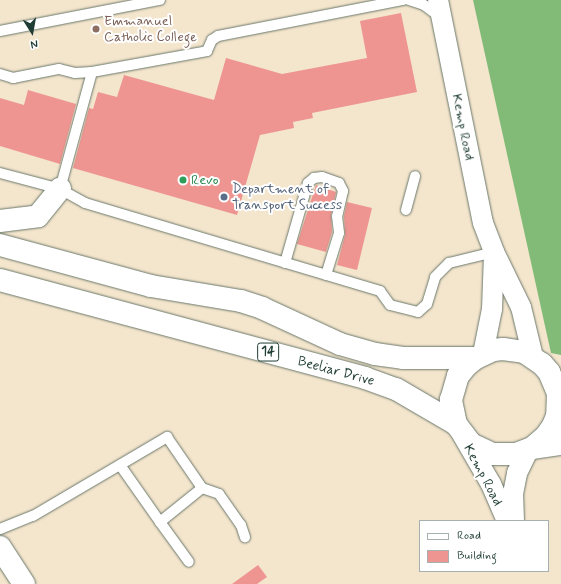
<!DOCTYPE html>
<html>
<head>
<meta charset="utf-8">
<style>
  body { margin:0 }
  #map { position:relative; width:561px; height:584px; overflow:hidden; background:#f4e5cd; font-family:Mynerve,sans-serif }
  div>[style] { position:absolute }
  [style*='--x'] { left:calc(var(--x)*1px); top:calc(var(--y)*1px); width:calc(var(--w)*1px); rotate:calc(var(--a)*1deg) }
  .forest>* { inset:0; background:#82bb78 }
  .building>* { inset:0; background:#ee9591 }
  .roads { filter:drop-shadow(0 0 1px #6a786a) drop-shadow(0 0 1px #6a786a) }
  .lane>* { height:10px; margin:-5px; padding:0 5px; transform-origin:5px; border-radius:5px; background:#fff }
  .street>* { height:20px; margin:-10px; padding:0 10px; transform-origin:10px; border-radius:10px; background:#fff }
  .secondary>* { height:22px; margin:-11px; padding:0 11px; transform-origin:11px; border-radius:11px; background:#fff }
  .highway>* { height:22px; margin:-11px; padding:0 11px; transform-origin:11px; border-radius:11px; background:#fff }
  .dots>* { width:11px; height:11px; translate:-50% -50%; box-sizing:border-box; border:2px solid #fff; border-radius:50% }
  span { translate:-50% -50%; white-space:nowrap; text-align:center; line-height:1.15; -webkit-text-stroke:4px #fff; paint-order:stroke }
  .shield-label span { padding:1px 3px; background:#fff; border:1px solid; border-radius:3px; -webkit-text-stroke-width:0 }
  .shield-label { font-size:13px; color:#1f3d34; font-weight:700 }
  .education-label { font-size:14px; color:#785e54 }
  .left { translate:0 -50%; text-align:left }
  .street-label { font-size:14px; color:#1f3d34 }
  .leisure-label { font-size:14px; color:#27864d }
  .service-label { font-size:14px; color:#4e5e75 }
  .legend { position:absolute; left:419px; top:520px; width:130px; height:52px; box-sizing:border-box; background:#fff; border:1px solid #a5b1ae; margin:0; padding:5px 7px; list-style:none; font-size:12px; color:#1f3d34 }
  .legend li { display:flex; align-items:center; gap:8px; height:20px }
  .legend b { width:20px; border:1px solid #a5b1ae }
  .north { position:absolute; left:12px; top:12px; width:40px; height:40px; -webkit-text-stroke:3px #fff; paint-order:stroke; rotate:169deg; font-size:11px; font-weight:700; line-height:16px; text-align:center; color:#1f3d34 }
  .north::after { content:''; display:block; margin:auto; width:14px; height:18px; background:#1f3d34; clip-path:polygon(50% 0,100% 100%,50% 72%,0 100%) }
</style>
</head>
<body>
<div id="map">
  <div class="forest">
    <i style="clip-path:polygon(473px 0,561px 0,561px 355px,551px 353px)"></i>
  </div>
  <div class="building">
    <i style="clip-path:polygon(401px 13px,417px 92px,312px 113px,313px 118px,293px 122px,294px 128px,260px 135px,237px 215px,73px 168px,89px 108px,93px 109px,98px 92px,117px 97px,124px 75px,214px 100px,226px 58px,282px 74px,367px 58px,360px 21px)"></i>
    <i style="clip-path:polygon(28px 90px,76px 104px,60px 164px,0 146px,0 98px,24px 105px)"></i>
    <i style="clip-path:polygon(316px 185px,336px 192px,331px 215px,332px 232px,326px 252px,297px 244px)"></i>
    <i style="clip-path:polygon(347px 202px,372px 208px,357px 270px,337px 265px,345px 235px,344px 216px)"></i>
    <i style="clip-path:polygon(258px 565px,267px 577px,257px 584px,232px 584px)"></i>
  </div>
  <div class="roads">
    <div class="lane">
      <i style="--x:409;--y:0;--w:16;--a:18"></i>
      <i style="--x:424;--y:5;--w:20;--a:37"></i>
      <i style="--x:0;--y:31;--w:163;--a:-11"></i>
      <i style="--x:92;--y:72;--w:117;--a:-10.3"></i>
      <i style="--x:207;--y:51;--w:12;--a:-66"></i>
      <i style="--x:212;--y:40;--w:7;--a:-34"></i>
      <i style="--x:218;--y:36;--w:189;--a:-11"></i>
      <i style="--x:0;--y:74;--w:14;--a:17"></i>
      <i style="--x:13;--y:78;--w:47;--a:-11.1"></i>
      <i style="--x:59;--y:69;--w:16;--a:14"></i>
      <i style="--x:75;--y:73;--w:17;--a:-3"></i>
      <i style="--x:92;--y:72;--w:121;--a:105.3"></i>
      <i style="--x:0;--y:173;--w:62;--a:14.9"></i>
      <i style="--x:60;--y:189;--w:29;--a:29"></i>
      <i style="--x:85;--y:203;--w:308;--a:16.6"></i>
      <i style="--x:380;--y:291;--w:17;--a:54"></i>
      <i style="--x:390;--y:305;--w:29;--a:14"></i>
      <i style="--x:418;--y:312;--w:12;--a:-42"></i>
      <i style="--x:427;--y:304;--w:28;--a:-73"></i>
      <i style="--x:435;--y:277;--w:20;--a:-45"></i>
      <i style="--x:449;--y:263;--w:46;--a:-13.7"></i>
      <i style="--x:406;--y:210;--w:35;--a:-75"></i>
      <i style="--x:285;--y:263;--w:83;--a:-74"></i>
      <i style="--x:308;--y:183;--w:8;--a:-40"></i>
      <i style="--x:314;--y:178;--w:8;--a:-7"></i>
      <i style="--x:322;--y:177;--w:18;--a:19"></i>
      <i style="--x:339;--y:183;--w:9;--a:63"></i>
      <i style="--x:343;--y:191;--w:26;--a:103"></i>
      <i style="--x:337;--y:216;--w:17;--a:83"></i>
      <i style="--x:339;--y:233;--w:44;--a:107.2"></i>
      <i style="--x:120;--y:465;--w:70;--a:54.9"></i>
      <i style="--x:160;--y:522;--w:54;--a:-39"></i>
      <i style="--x:160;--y:522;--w:49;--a:54.1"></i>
      <i style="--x:0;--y:529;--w:35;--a:-22"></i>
      <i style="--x:33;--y:516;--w:156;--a:-30.5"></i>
      <i style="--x:167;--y:437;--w:62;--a:55.5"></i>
      <i style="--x:202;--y:488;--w:18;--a:19"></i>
      <i style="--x:219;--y:494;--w:38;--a:55"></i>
      <i style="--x:241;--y:525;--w:13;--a:72"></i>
    </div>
    <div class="street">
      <i style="--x:438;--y:0;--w:227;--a:78.6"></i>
      <i style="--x:483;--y:223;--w:31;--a:69"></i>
      <i style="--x:494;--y:252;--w:61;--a:63.9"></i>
      <i style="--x:521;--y:307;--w:51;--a:76.5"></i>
      <i style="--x:483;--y:354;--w:46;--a:-78.7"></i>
      <i style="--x:492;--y:309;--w:55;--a:-87.9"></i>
      <i style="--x:462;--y:434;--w:58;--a:59.9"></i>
      <i style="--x:491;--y:484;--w:40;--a:66.6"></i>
      <i style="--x:514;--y:521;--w:27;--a:-92"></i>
      <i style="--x:513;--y:494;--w:21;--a:-79"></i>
      <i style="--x:517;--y:473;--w:25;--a:-64"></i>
    </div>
    <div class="secondary">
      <i style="--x:0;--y:547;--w:44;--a:57"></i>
    </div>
    <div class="highway">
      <i style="--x:0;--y:221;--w:38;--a:-7"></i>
      <i style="--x:38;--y:216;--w:35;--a:-51"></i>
      <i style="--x:0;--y:245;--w:156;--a:15.2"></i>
      <i style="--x:151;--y:286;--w:91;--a:9.5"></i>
      <i style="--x:241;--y:301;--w:22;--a:18"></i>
      <i style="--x:262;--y:308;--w:86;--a:24.8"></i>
      <i style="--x:340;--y:344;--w:36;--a:16"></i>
      <i style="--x:375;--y:354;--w:28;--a:8"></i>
      <i style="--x:403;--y:358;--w:73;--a:0"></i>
      <i style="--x:0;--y:280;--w:378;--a:15"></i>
      <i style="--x:365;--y:378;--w:33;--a:20"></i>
      <i style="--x:396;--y:389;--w:69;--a:30.3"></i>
      <i style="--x:456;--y:424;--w:25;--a:53"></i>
      <i style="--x:471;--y:444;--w:23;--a:25"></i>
      <i style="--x:492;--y:454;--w:24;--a:0"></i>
      <i style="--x:516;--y:454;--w:17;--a:-21"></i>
      <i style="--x:532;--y:448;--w:29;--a:-8"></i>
      <i style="--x:456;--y:424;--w:25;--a:-102"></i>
      <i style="--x:451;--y:400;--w:25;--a:-74"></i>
      <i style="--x:458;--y:376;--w:13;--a:-51"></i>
      <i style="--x:466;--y:366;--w:13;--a:-39"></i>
      <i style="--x:476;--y:358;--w:19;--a:-25"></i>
      <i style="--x:493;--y:350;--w:10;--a:-6"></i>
      <i style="--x:503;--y:349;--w:21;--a:8"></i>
      <i style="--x:524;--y:352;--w:22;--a:34"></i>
      <i style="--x:542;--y:364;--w:11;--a:49"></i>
      <i style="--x:549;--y:372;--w:23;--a:67"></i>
      <i style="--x:558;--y:393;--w:23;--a:92"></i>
      <i style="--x:557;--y:416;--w:11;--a:112"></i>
      <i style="--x:553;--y:426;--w:12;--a:125"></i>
      <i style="--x:546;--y:436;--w:18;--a:139"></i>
    </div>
  </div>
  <div class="dots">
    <i style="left:96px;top:29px;background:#8d6e63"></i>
    <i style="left:183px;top:180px;background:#2e9e5b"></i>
    <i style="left:224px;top:197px;background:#5c6f8a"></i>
  </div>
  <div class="shield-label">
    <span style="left:268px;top:352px">14</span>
  </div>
  <div class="education-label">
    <span class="left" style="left:104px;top:29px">Emmanuel<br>Catholic College</span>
  </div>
  <div class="street-label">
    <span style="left:463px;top:127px;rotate:79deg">Kemp Road</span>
    <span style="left:336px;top:371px;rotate:15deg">Beeliar Drive</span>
    <span style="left:483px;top:475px;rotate:62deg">Kemp Road</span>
  </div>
  <div class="leisure-label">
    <span class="left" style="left:191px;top:180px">Revo</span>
  </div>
  <div class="service-label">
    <span class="left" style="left:232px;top:197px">Department of<br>Transport Success</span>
  </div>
  <ul class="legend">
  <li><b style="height:5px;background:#fff"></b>Road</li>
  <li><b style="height:11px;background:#ee9591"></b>Building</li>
  </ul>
  <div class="north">N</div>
</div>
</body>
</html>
